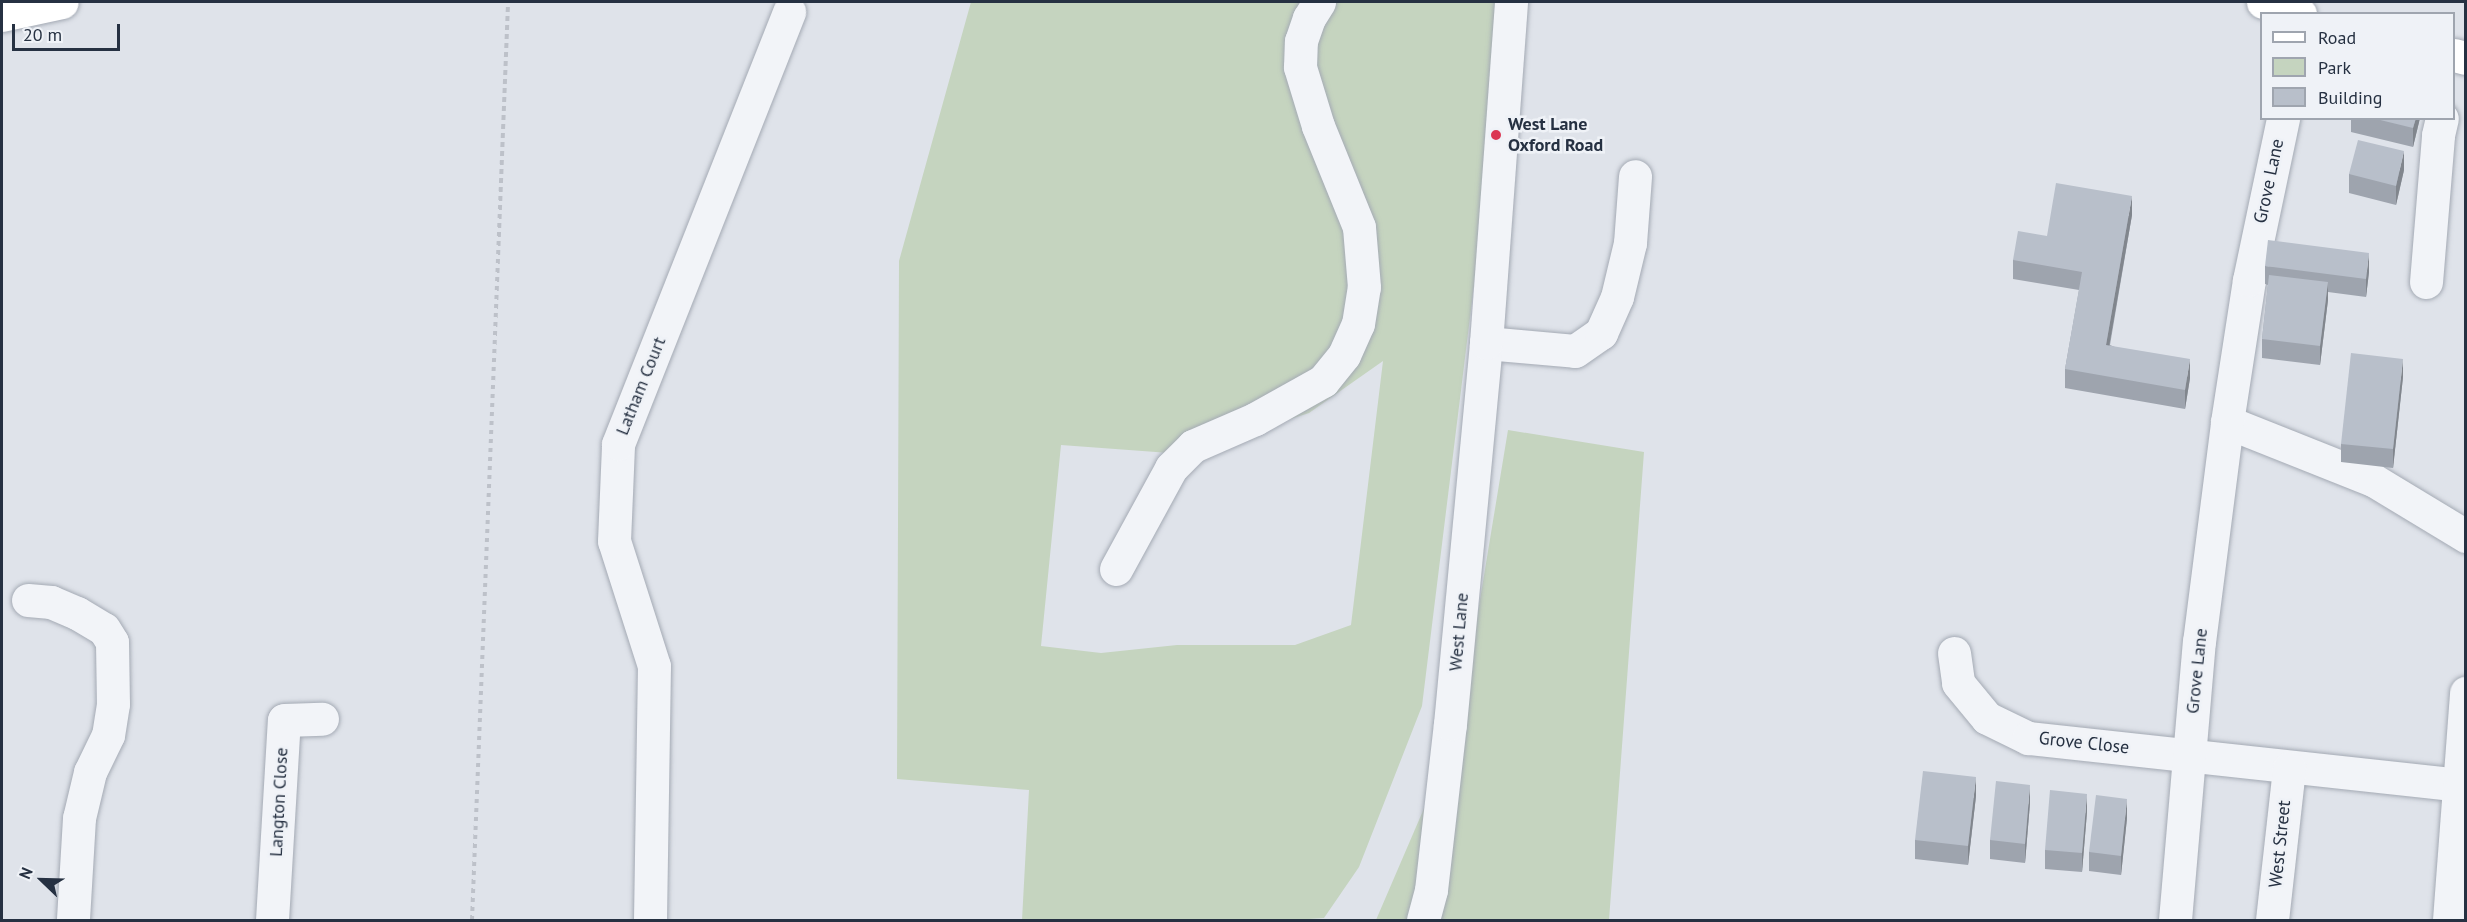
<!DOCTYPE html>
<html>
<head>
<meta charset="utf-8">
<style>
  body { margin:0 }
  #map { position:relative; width:2467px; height:922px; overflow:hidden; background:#dfe3ea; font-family:"PT Sans",sans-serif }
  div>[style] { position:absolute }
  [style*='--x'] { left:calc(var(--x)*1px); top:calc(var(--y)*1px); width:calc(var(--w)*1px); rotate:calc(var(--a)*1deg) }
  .green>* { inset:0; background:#c5d4bf }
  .path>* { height:4px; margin-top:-2px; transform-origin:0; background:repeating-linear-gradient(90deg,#bdc1c9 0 4.5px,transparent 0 9px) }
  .roads { filter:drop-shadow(0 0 2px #a4aab4) drop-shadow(0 0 2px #a4aab4) }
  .minor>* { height:33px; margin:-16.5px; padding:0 16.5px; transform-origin:16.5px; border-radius:16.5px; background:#f2f4f8 }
  .major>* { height:33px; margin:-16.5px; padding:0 16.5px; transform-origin:16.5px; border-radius:16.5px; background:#fff }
  .wall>* { inset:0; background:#9ea4ae }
  .shaded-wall>* { inset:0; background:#81868d }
  .building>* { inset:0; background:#b8bfca }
  .dots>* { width:16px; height:16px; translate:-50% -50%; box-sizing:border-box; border:3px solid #eff2f7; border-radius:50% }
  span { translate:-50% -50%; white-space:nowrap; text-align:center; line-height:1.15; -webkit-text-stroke:5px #eff2f7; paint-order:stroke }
  .poi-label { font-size:18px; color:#263142; font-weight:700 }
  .left { translate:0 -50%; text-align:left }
  .street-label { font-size:18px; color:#263142 }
  .frame { position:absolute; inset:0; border:3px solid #263142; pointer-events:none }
  .legend { position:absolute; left:2260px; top:12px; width:195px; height:108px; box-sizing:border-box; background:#eff2f7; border:2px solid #9fa5af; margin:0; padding:8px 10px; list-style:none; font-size:18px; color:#263142 }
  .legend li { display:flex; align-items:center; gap:12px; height:30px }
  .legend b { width:30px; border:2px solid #9fa5af }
  .north { position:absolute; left:12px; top:850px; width:60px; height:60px; -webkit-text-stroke:4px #eff2f7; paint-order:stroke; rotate:293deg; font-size:16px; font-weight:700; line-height:24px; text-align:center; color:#263142 }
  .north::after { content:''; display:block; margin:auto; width:21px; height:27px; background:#263142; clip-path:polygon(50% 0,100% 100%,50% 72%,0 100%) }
  .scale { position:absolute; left:12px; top:24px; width:108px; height:27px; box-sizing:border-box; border:3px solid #263142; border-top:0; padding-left:8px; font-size:18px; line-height:21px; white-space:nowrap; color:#263142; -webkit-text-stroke:4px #eff2f7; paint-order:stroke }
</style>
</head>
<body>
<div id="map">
  <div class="green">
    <i style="clip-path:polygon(evenodd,971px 2px,1498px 2px,1496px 107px,1422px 706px,1359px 867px,1324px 918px,1294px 920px,1022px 920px,1029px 790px,897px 779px,899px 261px,971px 2px,1383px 361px,1351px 625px,1295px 645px,1177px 645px,1101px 653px,1041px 646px,1061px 445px,1183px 454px,1309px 413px,1383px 361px)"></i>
    <i style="clip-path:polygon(1508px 430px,1644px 452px,1609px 920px,1376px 920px,1459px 727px)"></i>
  </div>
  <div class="path">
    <i style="--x:472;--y:920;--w:919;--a:-87.75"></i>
  </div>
  <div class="roads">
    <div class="minor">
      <i style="--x:2426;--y:282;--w:147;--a:-85.3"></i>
      <i style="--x:2438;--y:135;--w:17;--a:-77"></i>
      <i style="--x:1486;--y:343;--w:89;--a:5.1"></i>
      <i style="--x:1575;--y:351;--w:32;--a:-35"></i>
      <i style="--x:1601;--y:333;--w:39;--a:-66"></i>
      <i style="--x:1617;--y:297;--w:56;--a:-76.5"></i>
      <i style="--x:1630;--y:243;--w:67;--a:-85.7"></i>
      <i style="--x:2227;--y:422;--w:157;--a:21.7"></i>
      <i style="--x:2373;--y:480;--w:109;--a:31.1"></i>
      <i style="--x:1116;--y:569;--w:115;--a:-61.4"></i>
      <i style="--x:1171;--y:468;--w:31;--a:-45"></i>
      <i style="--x:1193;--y:446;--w:68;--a:-23.5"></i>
      <i style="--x:1255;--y:419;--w:78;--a:-29.2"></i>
      <i style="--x:1323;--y:381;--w:33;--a:-51"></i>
      <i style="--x:1344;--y:355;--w:34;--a:-66"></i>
      <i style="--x:1358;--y:324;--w:37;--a:-81"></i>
      <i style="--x:1364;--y:287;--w:60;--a:-94.8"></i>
      <i style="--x:1359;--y:227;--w:109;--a:-112.1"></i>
      <i style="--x:1318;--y:126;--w:62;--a:-107"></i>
      <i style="--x:1300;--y:67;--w:26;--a:-88"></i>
      <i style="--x:1301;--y:41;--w:24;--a:-71"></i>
      <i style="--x:1309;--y:18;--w:19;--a:-58"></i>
      <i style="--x:28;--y:600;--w:23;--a:5"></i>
      <i style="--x:51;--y:602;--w:28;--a:23"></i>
      <i style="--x:77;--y:613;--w:31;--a:31"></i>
      <i style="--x:104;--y:629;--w:15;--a:58"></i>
      <i style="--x:112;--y:642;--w:62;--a:89.1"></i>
      <i style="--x:113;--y:704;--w:31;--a:99"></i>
      <i style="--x:108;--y:735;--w:41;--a:115.9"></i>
      <i style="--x:90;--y:772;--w:47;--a:103.4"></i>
      <i style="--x:79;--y:818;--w:102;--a:93.4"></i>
      <i style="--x:1954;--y:653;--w:30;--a:82"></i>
      <i style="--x:1958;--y:683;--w:45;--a:50.4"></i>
      <i style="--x:1987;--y:718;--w:46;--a:26"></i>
      <i style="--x:2028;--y:738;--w:434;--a:6.2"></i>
      <i style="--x:272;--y:920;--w:200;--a:-86.6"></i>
      <i style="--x:284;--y:720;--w:38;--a:-2"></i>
      <i style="--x:650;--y:920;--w:254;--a:-89.1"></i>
      <i style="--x:654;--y:666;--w:131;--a:-107.7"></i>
      <i style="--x:614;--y:541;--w:97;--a:-87.6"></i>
      <i style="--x:618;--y:444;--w:465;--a:-68.4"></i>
      <i style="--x:1423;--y:920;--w:31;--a:-75"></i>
      <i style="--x:1431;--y:890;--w:167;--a:-83.5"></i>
      <i style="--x:1450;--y:724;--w:383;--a:-84.6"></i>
      <i style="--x:1486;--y:343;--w:342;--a:-85.8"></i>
      <i style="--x:2175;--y:920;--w:279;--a:-85.1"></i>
      <i style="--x:2199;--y:642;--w:222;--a:-82.7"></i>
      <i style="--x:2227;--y:422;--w:144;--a:-81.2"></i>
      <i style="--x:2249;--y:280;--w:166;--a:-78.1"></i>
      <i style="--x:2272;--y:920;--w:153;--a:-83.6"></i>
      <i style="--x:2449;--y:920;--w:228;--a:-85.7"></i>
    </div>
    <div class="major">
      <i style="--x:2263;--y:2;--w:39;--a:18"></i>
      <i style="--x:2;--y:15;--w:61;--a:-12.2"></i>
      <i style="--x:2454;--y:55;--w:12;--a:14"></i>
    </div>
  </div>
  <div class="wall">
    <i style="clip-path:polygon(2351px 118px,2420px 118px,2413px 147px,2351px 132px)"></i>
    <i style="clip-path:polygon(2404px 170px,2396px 205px,2349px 193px,2349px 174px)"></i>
    <i style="clip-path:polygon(2132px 215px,2110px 345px,2190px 378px,2185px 409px,2065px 388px,2065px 369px,2079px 290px,2013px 279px,2013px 260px,2047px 236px)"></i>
    <i style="clip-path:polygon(2265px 266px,2369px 272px,2366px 297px,2328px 292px,2328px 300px,2320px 365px,2262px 358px,2262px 339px,2268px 285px,2265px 284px)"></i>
    <i style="clip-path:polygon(2403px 377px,2393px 468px,2341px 462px,2341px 444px)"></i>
    <i style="clip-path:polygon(1976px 796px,1968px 865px,1915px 859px,1915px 840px)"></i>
    <i style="clip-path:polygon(2030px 803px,2025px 863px,1990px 859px,1990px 840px)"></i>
    <i style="clip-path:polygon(2087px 812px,2082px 872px,2045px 869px,2045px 850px)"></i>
    <i style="clip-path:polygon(2127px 818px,2121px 875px,2089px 871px,2089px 852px)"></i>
  </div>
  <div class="shaded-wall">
    <i style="clip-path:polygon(2416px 118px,2420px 118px,2413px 147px,2413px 128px)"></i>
    <i style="clip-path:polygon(2404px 151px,2404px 170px,2396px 205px,2396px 186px)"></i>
    <i style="clip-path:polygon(2132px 196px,2132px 215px,2106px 364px,2106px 345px)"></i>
    <i style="clip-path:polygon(2369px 253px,2369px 272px,2366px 297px,2366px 279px)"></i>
    <i style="clip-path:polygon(2328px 282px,2328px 300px,2320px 365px,2320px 346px)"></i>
    <i style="clip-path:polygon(2190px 359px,2190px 378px,2185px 409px,2185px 390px)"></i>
    <i style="clip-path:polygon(2403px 359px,2403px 377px,2393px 468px,2393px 449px)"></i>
    <i style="clip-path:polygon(1976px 777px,1976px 796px,1968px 865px,1968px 846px)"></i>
    <i style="clip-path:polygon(2030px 785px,2030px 803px,2025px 863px,2025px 844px)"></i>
    <i style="clip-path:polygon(2087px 794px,2087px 812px,2082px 872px,2082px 853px)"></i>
    <i style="clip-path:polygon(2127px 799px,2127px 818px,2121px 875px,2121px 856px)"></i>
  </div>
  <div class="building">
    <i style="clip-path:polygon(2372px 118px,2416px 118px,2413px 128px)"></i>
    <i style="clip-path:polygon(2358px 140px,2404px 151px,2396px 186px,2349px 174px)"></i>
    <i style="clip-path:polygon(2056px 183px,2132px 196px,2106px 345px,2190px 359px,2185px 390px,2065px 369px,2082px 272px,2013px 260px,2018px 231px,2047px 236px)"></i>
    <i style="clip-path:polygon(2268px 240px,2369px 253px,2366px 279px,2265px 266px)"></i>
    <i style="clip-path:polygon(2269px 275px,2328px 282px,2320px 346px,2262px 339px)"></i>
    <i style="clip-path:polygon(2351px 353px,2403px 359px,2393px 449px,2341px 444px)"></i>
    <i style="clip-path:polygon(1923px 771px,1976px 777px,1968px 846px,1915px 840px)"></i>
    <i style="clip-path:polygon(1996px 781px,2030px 785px,2025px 844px,1990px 840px)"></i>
    <i style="clip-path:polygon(2050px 790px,2087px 794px,2082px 853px,2045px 850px)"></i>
    <i style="clip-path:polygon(2096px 795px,2127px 799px,2121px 856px,2089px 852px)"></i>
  </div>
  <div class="dots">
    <i style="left:1496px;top:135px;background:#db3752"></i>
  </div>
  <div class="poi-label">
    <span class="left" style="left:1508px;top:135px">West Lane<br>Oxford Road</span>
  </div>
  <div class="street-label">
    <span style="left:2269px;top:181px;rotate:-78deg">Grove Lane</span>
    <span style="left:641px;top:386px;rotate:-68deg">Latham Court</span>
    <span style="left:1459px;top:632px;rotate:-85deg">West Lane</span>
    <span style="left:2197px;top:671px;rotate:-84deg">Grove Lane</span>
    <span style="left:2084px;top:743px;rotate:6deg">Grove Close</span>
    <span style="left:279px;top:802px;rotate:-87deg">Langton Close</span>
    <span style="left:2280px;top:844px;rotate:-84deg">West Street</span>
  </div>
  <div class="frame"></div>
  <ul class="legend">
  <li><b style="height:8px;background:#fff"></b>Road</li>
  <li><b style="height:16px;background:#c5d4bf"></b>Park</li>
  <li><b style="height:16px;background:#b8bfca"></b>Building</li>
  </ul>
  <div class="north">N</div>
  <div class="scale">20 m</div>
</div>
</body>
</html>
